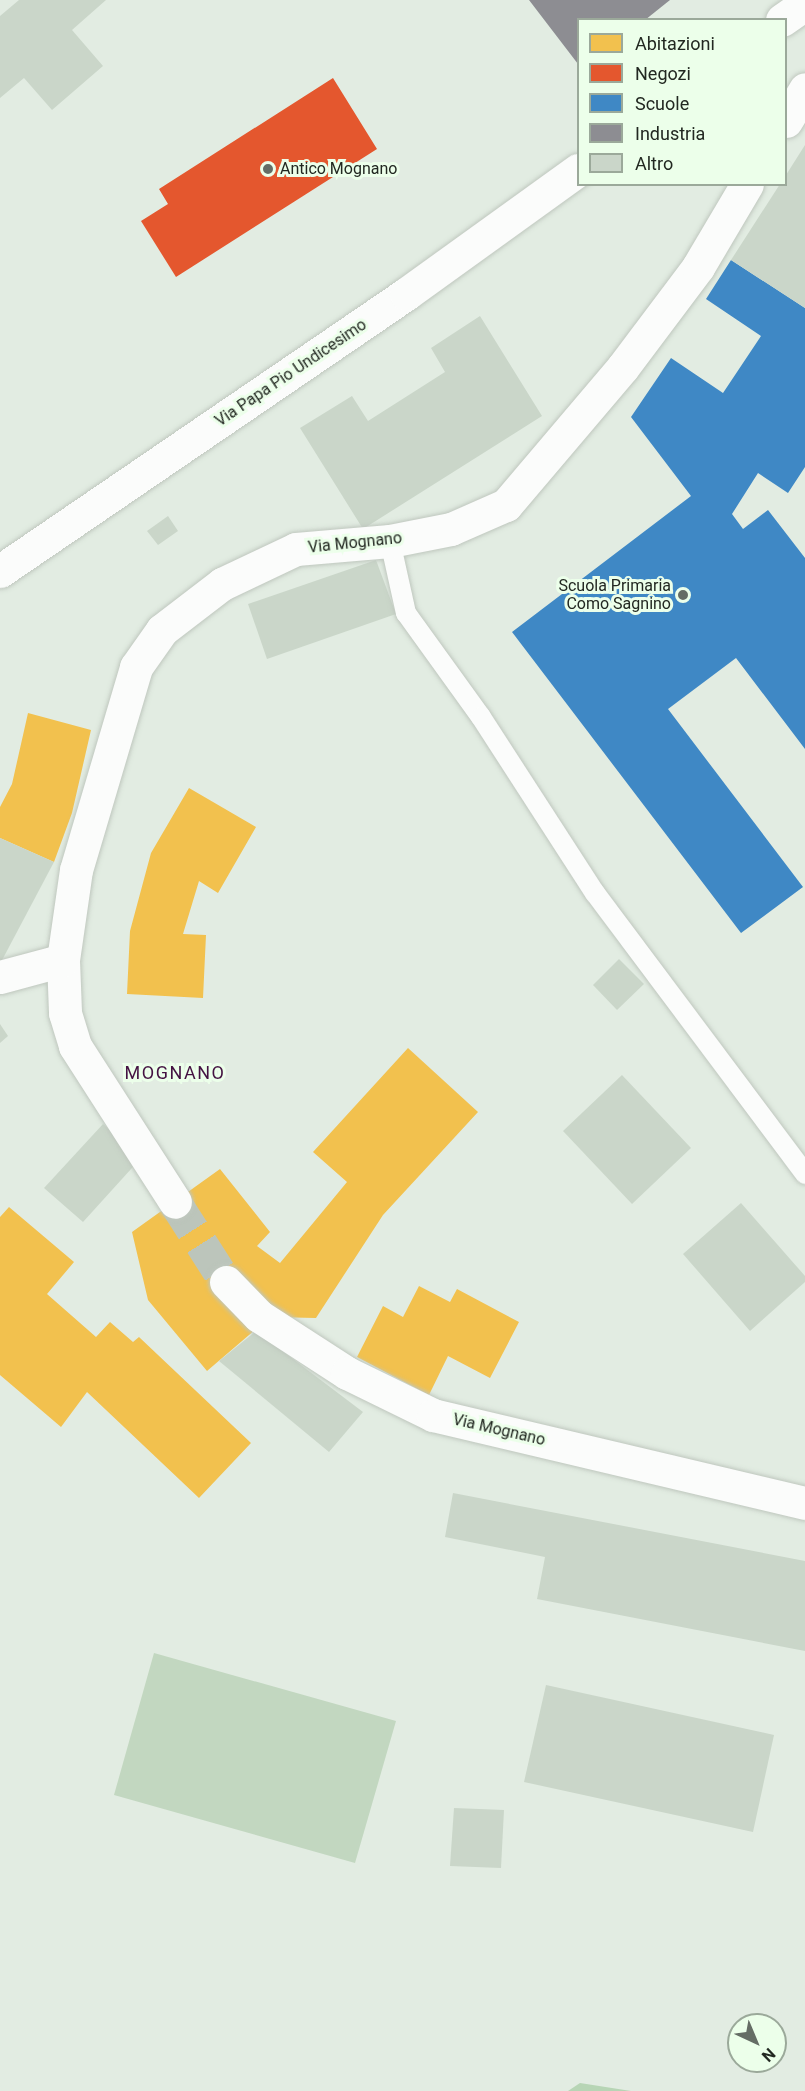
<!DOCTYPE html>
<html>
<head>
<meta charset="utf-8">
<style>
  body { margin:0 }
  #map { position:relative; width:805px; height:2091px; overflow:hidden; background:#e2ece2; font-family:Roboto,sans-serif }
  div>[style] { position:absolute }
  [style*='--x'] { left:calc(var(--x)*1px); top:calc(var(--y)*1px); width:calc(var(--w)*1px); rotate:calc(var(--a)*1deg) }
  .green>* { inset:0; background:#c2d7c0 }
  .forest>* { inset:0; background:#b7d5b5 }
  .homes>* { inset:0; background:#f2c14e }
  .shops>* { inset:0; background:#e4572e }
  .schools>* { inset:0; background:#3f88c5 }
  .industry>* { inset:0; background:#8d8d92 }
  .building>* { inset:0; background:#cad6c9 }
  .minor-tunnel>* { height:33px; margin-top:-16.5px; transform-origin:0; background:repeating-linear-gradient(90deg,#bcc5bb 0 33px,transparent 0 49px) }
  .roads { filter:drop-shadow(0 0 2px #bfc7be) drop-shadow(0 0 2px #bfc7be) }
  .service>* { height:20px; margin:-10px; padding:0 10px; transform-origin:10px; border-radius:10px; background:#fbfcfb }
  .minor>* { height:33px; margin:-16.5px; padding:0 16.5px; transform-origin:16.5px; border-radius:16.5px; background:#fbfcfb }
  .dots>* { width:16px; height:16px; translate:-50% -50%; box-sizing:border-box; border:3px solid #ecffea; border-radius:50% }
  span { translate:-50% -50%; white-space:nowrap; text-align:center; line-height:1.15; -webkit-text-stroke:6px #ecffea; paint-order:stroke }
  .poi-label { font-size:16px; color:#222821 }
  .left { translate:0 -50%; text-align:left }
  .right { translate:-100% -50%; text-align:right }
  .street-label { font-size:16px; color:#222821 }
  .neighbourhood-label { font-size:18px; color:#441242; letter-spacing:1.5px }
  .legend { position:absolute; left:577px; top:18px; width:210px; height:168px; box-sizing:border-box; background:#ecffea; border:2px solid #9ba99a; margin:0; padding:8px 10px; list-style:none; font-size:18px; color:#222821 }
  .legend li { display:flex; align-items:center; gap:12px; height:30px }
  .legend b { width:30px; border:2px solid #9ba99a }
  .north { position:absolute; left:727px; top:2013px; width:60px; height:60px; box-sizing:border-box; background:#ecffea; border:2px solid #9ba99a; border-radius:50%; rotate:136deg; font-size:16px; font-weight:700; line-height:24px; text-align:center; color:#222821 }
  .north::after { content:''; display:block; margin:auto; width:21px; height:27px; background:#656d65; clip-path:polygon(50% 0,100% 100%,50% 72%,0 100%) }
</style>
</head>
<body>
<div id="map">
  <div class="green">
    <i style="clip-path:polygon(154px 1653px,396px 1721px,355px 1863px,114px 1795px)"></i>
  </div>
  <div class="forest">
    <i style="clip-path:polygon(580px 2083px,631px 2091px,568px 2091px)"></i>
  </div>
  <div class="homes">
    <i style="clip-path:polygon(28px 713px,91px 730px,72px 813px,54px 862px,0 838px,0 807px,12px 784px)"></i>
    <i style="clip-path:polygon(189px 788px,256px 827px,218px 893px,199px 881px,183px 934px,206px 935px,203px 998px,127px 994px,130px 931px,151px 853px)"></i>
    <i style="clip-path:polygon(408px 1048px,478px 1112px,383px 1215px,316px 1318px,270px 1317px,207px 1371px,148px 1300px,132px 1232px,220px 1169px,270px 1232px,257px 1246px,280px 1263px,347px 1182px,313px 1152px)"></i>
    <i style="clip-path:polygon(9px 1207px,74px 1262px,47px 1294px,96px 1337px,110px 1322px,133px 1342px,139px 1337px,251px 1443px,199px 1498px,87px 1392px,61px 1427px,0 1375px,0 1217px)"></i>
    <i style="clip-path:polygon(419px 1286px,450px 1302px,457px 1289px,519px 1322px,490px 1378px,448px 1356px,429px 1395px,357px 1357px,383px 1306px,403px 1317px)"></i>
  </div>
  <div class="shops">
    <i style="clip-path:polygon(333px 78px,377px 149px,176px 277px,141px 221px,168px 204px,159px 189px)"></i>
  </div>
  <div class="schools">
    <i style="clip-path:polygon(731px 260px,805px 308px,805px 467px,788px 493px,758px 473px,732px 514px,743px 529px,768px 510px,805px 558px,805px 749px,736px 658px,668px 709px,803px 887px,741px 933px,512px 632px,691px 496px,631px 417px,671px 358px,723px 393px,761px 336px,706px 299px)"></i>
  </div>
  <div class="industry">
    <i style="clip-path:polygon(529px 0,670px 0,645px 20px,578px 20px,578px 64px)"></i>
  </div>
  <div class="building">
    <i style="clip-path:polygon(19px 0,106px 0,72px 30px,103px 66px,52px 110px,24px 78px,0 98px,0 16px)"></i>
    <i style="clip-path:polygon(805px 145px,805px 308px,731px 260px,780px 184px,786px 184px,786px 175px)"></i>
    <i style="clip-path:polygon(480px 316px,542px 416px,363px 529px,300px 428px,352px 396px,368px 421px,445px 372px,431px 348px)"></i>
    <i style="clip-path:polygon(168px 516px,178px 531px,158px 545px,147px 531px)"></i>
    <i style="clip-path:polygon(376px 560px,396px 614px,267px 659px,248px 604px)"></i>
    <i style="clip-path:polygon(0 838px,54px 862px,0 964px)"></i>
    <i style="clip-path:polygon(619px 959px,644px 984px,617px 1010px,593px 985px)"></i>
    <i style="clip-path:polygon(0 1024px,8px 1036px,0 1043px)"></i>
    <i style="clip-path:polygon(622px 1075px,691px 1148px,632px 1204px,563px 1131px)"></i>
    <i style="clip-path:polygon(103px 1124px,141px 1158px,83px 1222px,44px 1188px)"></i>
    <i style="clip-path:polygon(741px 1203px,805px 1276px,805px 1282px,750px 1331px,683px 1254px)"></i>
    <i style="clip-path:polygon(256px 1331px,363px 1412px,329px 1452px,219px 1361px)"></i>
    <i style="clip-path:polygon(453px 1493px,805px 1561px,805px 1651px,537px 1599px,545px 1557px,445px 1537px)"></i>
    <i style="clip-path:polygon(546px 1685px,774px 1735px,753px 1832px,524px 1782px)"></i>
    <i style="clip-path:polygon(454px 1808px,504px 1810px,501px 1868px,450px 1866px)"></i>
  </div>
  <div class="minor-tunnel">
    <i style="--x:175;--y:1202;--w:95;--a:57.5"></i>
  </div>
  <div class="roads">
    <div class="service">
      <i style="--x:390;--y:541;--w:74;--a:77.5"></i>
      <i style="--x:406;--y:613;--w:128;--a:54.2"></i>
      <i style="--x:481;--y:717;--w:210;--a:57.1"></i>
      <i style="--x:595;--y:893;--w:351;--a:53.2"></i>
    </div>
    <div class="minor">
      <i style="--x:782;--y:20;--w:28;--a:-35"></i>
      <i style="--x:786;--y:121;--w:37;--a:-59"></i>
      <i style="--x:0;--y:571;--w:491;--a:-34.3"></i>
      <i style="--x:406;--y:294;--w:212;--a:-35.8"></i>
      <i style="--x:63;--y:960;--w:53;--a:87.8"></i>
      <i style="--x:65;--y:1013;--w:34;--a:73"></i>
      <i style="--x:75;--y:1046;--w:185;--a:57.3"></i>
      <i style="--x:0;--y:977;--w:65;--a:-15.1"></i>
      <i style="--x:63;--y:960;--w:91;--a:-81.8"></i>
      <i style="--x:76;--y:870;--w:212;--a:-73.5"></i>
      <i style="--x:136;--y:667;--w:45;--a:-54.9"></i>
      <i style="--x:162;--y:630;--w:76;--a:-37.5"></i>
      <i style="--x:222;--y:584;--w:82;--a:-25.3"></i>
      <i style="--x:296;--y:549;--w:94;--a:-4.9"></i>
      <i style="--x:390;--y:541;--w:62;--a:-11.1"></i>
      <i style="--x:451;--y:529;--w:60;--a:-23.6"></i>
      <i style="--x:506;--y:505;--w:181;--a:-49.7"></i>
      <i style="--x:623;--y:367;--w:125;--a:-53.1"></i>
      <i style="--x:698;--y:267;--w:96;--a:-59.4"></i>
      <i style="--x:226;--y:1282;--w:47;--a:45.9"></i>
      <i style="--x:259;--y:1316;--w:105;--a:32.9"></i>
      <i style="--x:347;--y:1373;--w:96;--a:26"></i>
      <i style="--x:433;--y:1415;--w:382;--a:13.3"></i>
    </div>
  </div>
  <div class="dots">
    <i style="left:268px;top:169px;background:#656d65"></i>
    <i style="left:683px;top:595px;background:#656d65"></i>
  </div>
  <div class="poi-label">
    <span class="left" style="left:280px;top:169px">Antico Mognano</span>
    <span class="right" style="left:671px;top:595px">Scuola Primaria<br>Como Sagnino</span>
  </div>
  <div class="street-label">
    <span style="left:291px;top:373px;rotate:-34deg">Via Papa Pio Undicesimo</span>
    <span style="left:355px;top:543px;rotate:-6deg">Via Mognano</span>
    <span style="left:499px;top:1430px;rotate:13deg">Via Mognano</span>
  </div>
  <div class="neighbourhood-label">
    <span style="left:175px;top:1073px">MOGNANO</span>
  </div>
  <ul class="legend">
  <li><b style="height:16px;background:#f2c14e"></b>Abitazioni</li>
  <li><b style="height:16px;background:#e4572e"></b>Negozi</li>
  <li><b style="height:16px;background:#3f88c5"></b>Scuole</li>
  <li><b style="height:16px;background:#8d8d92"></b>Industria</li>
  <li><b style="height:16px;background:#cad6c9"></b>Altro</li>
  </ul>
  <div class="north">N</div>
</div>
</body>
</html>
